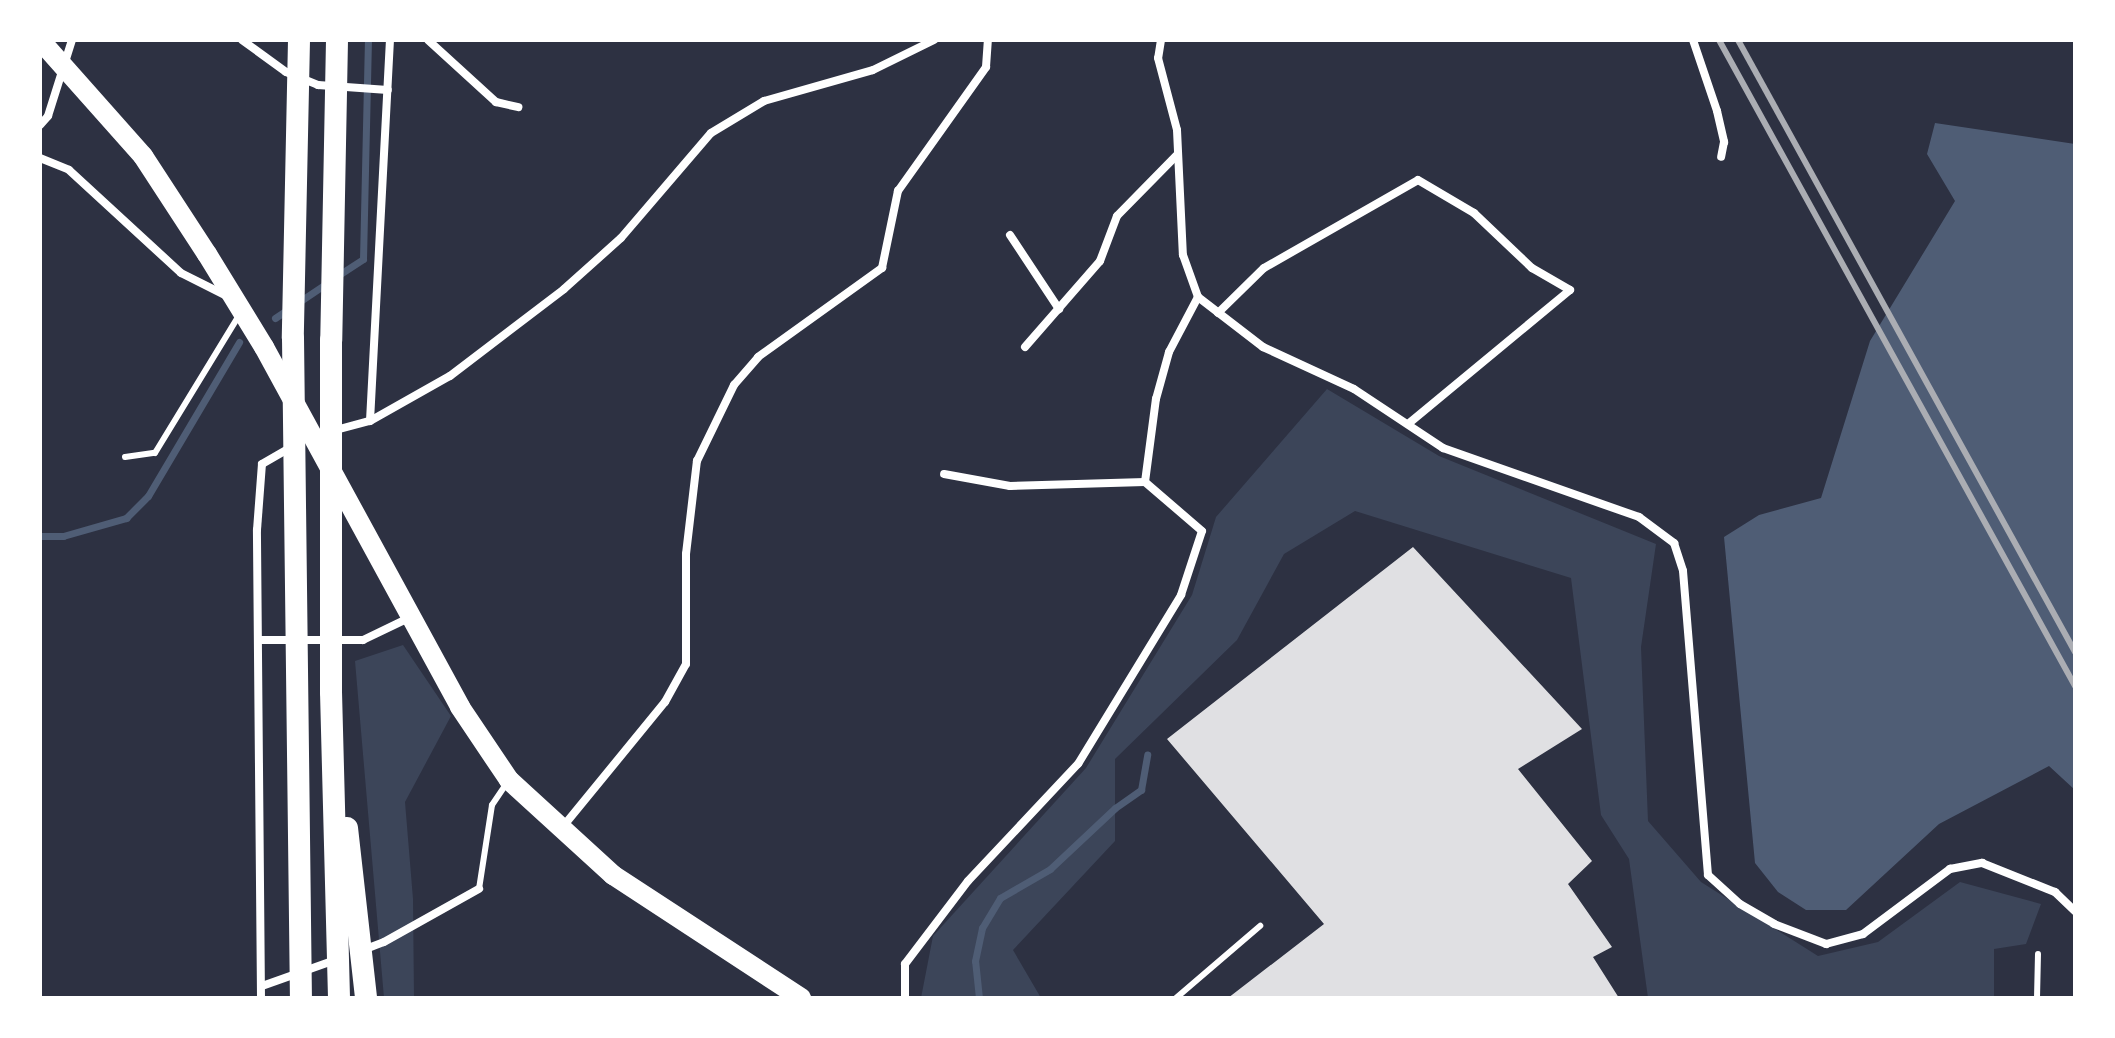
<!DOCTYPE html>
<html>
<head>
<meta charset="utf-8">
<style>
  body { margin:0 }
  #map { position:relative; width:2115px; height:1038px; overflow:hidden; background:#2d3142; font-family:"Noto Sans",sans-serif }
  div>[style] { position:absolute }
  [style*='--x'] { left:calc(var(--x)*1px); top:calc(var(--y)*1px); width:calc(var(--w)*1px); rotate:calc(var(--a)*1deg) }
  .green>* { inset:0; background:#3c4559 }
  .water>* { inset:0; background:#4f5d75 }
  .stream>* { height:7px; margin:-3.5px; padding:0 3.5px; transform-origin:3.5px; border-radius:3.5px; background:#4f5d75 }
  .building>* { inset:0; background:#e0e0e3 }
  .service>* { height:6px; margin:-3px; padding:0 3px; transform-origin:3px; border-radius:3px; background:#fff }
  .minor>* { height:8px; margin:-4px; padding:0 4px; transform-origin:4px; border-radius:4px; background:#fff }
  .trunk>* { height:20px; margin:-10px; padding:0 10px; transform-origin:10px; border-radius:10px; background:#fff }
  .motorway>* { height:22px; margin:-11px; padding:0 11px; transform-origin:11px; border-radius:11px; background:#fff }
  .rail>* { height:6px; margin:-3px; padding:0 3px; transform-origin:3px; border-radius:3px; background:#abadb3 }
  span { translate:-50% -50%; white-space:nowrap; text-align:center; line-height:1.15; -webkit-text-stroke:6px #fff; paint-order:stroke }
  .frame { position:absolute; inset:0; border:42px solid #fff; pointer-events:none }
</style>
</head>
<body>
<div id="map">
  <div class="green">
    <i style="clip-path:polygon(1327px 389px,1439px 456px,1656px 544px,1641px 647px,1648px 821px,1701px 882px,1818px 956px,1878px 942px,1960px 882px,2041px 904px,2026px 944px,1994px 949px,1994px 998px,1648px 998px,1629px 859px,1601px 815px,1571px 578px,1355px 511px,1284px 554px,1237px 640px,1115px 759px,1115px 841px,1013px 950px,1041px 998px,921px 998px,933px 936px,1086px 768px,1192px 595px,1216px 517px)"></i>
    <i style="clip-path:polygon(403px 645px,451px 716px,405px 802px,413px 899px,414px 998px,384px 998px,355px 661px)"></i>
  </div>
  <div class="water">
    <i style="clip-path:polygon(1935px 123px,2075px 144px,2075px 790px,2049px 766px,1939px 824px,1846px 910px,1806px 910px,1778px 892px,1755px 863px,1724px 537px,1759px 515px,1821px 498px,1870px 341px,1955px 201px,1927px 154px)"></i>
  </div>
  <div class="stream">
    <i style="--x:337;--y:276;--w:31;--a:-33"></i>
    <i style="--x:363;--y:259;--w:219;--a:-88.7"></i>
    <i style="--x:275;--y:318;--w:63;--a:-33.9"></i>
    <i style="--x:40;--y:536;--w:23;--a:0"></i>
    <i style="--x:63;--y:536;--w:66;--a:-15.9"></i>
    <i style="--x:126;--y:518;--w:31;--a:-45"></i>
    <i style="--x:148;--y:496;--w:179;--a:-59.4"></i>
    <i style="--x:979;--y:998;--w:37;--a:-96"></i>
    <i style="--x:975;--y:961;--w:34;--a:-78"></i>
    <i style="--x:982;--y:928;--w:35;--a:-59"></i>
    <i style="--x:1000;--y:898;--w:58;--a:-30.1"></i>
    <i style="--x:1050;--y:869;--w:89;--a:-43.2"></i>
    <i style="--x:1115;--y:808;--w:32;--a:-35"></i>
    <i style="--x:1141;--y:790;--w:36;--a:-80"></i>
  </div>
  <div class="building">
    <i style="clip-path:polygon(1413px 547px,1582px 729px,1518px 769px,1592px 861px,1568px 884px,1612px 947px,1593px 957px,1619px 998px,1228px 998px,1324px 924px,1167px 739px)"></i>
  </div>
  <div class="service">
    <i style="--x:125;--y:457;--w:30;--a:-8"></i>
    <i style="--x:155;--y:453;--w:163;--a:-58.6"></i>
    <i style="--x:479;--y:889;--w:85;--a:-81.2"></i>
    <i style="--x:492;--y:805;--w:27;--a:-56"></i>
    <i style="--x:1176;--y:998;--w:111;--a:-40.6"></i>
    <i style="--x:2037;--y:998;--w:44;--a:-88.7"></i>
  </div>
  <div class="minor">
    <i style="--x:242;--y:40;--w:54;--a:36"></i>
    <i style="--x:286;--y:72;--w:35;--a:22"></i>
    <i style="--x:318;--y:85;--w:70;--a:4.1"></i>
    <i style="--x:428;--y:40;--w:92;--a:42.4"></i>
    <i style="--x:496;--y:102;--w:23;--a:13"></i>
    <i style="--x:1161;--y:40;--w:18;--a:99"></i>
    <i style="--x:1158;--y:58;--w:74;--a:75.2"></i>
    <i style="--x:1177;--y:130;--w:125;--a:87.3"></i>
    <i style="--x:1183;--y:255;--w:45;--a:70.3"></i>
    <i style="--x:1198;--y:297;--w:82;--a:37.6"></i>
    <i style="--x:1263;--y:347;--w:100;--a:24.8"></i>
    <i style="--x:1354;--y:389;--w:107;--a:33.5"></i>
    <i style="--x:1443;--y:448;--w:208;--a:19.4"></i>
    <i style="--x:1639;--y:517;--w:44;--a:36.6"></i>
    <i style="--x:1674;--y:543;--w:29;--a:72"></i>
    <i style="--x:1683;--y:571;--w:305;--a:85.3"></i>
    <i style="--x:1708;--y:875;--w:43;--a:42.2"></i>
    <i style="--x:1740;--y:904;--w:39;--a:30"></i>
    <i style="--x:1774;--y:924;--w:56;--a:21"></i>
    <i style="--x:1826;--y:944;--w:38;--a:-15"></i>
    <i style="--x:1863;--y:934;--w:109;--a:-36.8"></i>
    <i style="--x:1950;--y:869;--w:33;--a:-11"></i>
    <i style="--x:1982;--y:863;--w:79;--a:21.7"></i>
    <i style="--x:2055;--y:892;--w:28;--a:44"></i>
    <i style="--x:1693;--y:40;--w:75;--a:71.3"></i>
    <i style="--x:1717;--y:111;--w:32;--a:77"></i>
    <i style="--x:1724;--y:142;--w:15;--a:101"></i>
    <i style="--x:40;--y:125;--w:12;--a:-48"></i>
    <i style="--x:48;--y:116;--w:80;--a:-72.5"></i>
    <i style="--x:40;--y:158;--w:31;--a:22"></i>
    <i style="--x:69;--y:170;--w:152;--a:42.6"></i>
    <i style="--x:181;--y:273;--w:51;--a:26.6"></i>
    <i style="--x:1010;--y:235;--w:89;--a:56.5"></i>
    <i style="--x:1218;--y:313;--w:64;--a:-44.4"></i>
    <i style="--x:1264;--y:268;--w:177;--a:-29.7"></i>
    <i style="--x:1418;--y:180;--w:65;--a:30.5"></i>
    <i style="--x:1474;--y:213;--w:80;--a:43.5"></i>
    <i style="--x:1532;--y:268;--w:44;--a:30.1"></i>
    <i style="--x:1570;--y:290;--w:210;--a:140.4"></i>
    <i style="--x:1025;--y:347;--w:114;--a:-48.9"></i>
    <i style="--x:1100;--y:261;--w:48;--a:-69.3"></i>
    <i style="--x:1117;--y:216;--w:86;--a:-45.5"></i>
    <i style="--x:370;--y:421;--w:382;--a:-87"></i>
    <i style="--x:332;--y:431;--w:39;--a:-15"></i>
    <i style="--x:370;--y:421;--w:92;--a:-29.4"></i>
    <i style="--x:450;--y:376;--w:143;--a:-37.3"></i>
    <i style="--x:564;--y:289;--w:76;--a:-41.8"></i>
    <i style="--x:621;--y:238;--w:138;--a:-49.4"></i>
    <i style="--x:711;--y:133;--w:62;--a:-31.1"></i>
    <i style="--x:764;--y:101;--w:113;--a:-15.9"></i>
    <i style="--x:873;--y:70;--w:68;--a:-26.2"></i>
    <i style="--x:1145;--y:482;--w:84;--a:-82.5"></i>
    <i style="--x:1156;--y:399;--w:49;--a:-74.5"></i>
    <i style="--x:1169;--y:352;--w:62;--a:-62.2"></i>
    <i style="--x:258;--y:640;--w:105;--a:0"></i>
    <i style="--x:363;--y:640;--w:51;--a:-25.6"></i>
    <i style="--x:561;--y:829;--w:164;--a:-50.7"></i>
    <i style="--x:665;--y:702;--w:43;--a:-61.1"></i>
    <i style="--x:686;--y:664;--w:110;--a:-90"></i>
    <i style="--x:686;--y:554;--w:94;--a:-83.3"></i>
    <i style="--x:697;--y:461;--w:85;--a:-64"></i>
    <i style="--x:734;--y:385;--w:37;--a:-49"></i>
    <i style="--x:758;--y:357;--w:153;--a:-35.7"></i>
    <i style="--x:882;--y:268;--w:79;--a:-78.3"></i>
    <i style="--x:898;--y:191;--w:152;--a:-54.6"></i>
    <i style="--x:986;--y:67;--w:27;--a:-86"></i>
    <i style="--x:363;--y:950;--w:22;--a:-21"></i>
    <i style="--x:384;--y:942;--w:109;--a:-29.2"></i>
    <i style="--x:262;--y:986;--w:77;--a:-19.6"></i>
    <i style="--x:261;--y:998;--w:468;--a:-90.5"></i>
    <i style="--x:257;--y:530;--w:66;--a:-85.7"></i>
    <i style="--x:262;--y:464;--w:32;--a:-30"></i>
    <i style="--x:905;--y:998;--w:34;--a:-90"></i>
    <i style="--x:905;--y:964;--w:104;--a:-52.8"></i>
    <i style="--x:968;--y:881;--w:161;--a:-46.8"></i>
    <i style="--x:1078;--y:764;--w:198;--a:-58.6"></i>
    <i style="--x:1181;--y:595;--w:67;--a:-71.8"></i>
    <i style="--x:1202;--y:531;--w:75;--a:-139.3"></i>
    <i style="--x:1145;--y:482;--w:135;--a:178.3"></i>
    <i style="--x:1010;--y:486;--w:67;--a:-169.7"></i>
  </div>
  <div class="trunk">
    <i style="--x:40;--y:40;--w:155;--a:48.4"></i>
    <i style="--x:143;--y:156;--w:117;--a:56.9"></i>
    <i style="--x:207;--y:254;--w:109;--a:58.5"></i>
    <i style="--x:264;--y:347;--w:410;--a:61.4"></i>
    <i style="--x:460;--y:707;--w:88;--a:56.1"></i>
    <i style="--x:509;--y:780;--w:141;--a:42.4"></i>
    <i style="--x:613;--y:875;--w:225;--a:33.2"></i>
  </div>
  <div class="motorway">
    <i style="--x:299;--y:40;--w:298;--a:91.2"></i>
    <i style="--x:293;--y:338;--w:660;--a:89.31"></i>
    <i style="--x:337;--y:40;--w:300;--a:91.1"></i>
    <i style="--x:331;--y:340;--w:352;--a:90"></i>
    <i style="--x:331;--y:692;--w:306;--a:88.5"></i>
    <i style="--x:347;--y:828;--w:171;--a:83.6"></i>
  </div>
  <div class="rail">
    <i style="--x:1719;--y:40;--w:738;--a:61.14"></i>
    <i style="--x:1738;--y:40;--w:699;--a:61.16"></i>
  </div>
  <div class="frame"></div>
</div>
</body>
</html>
